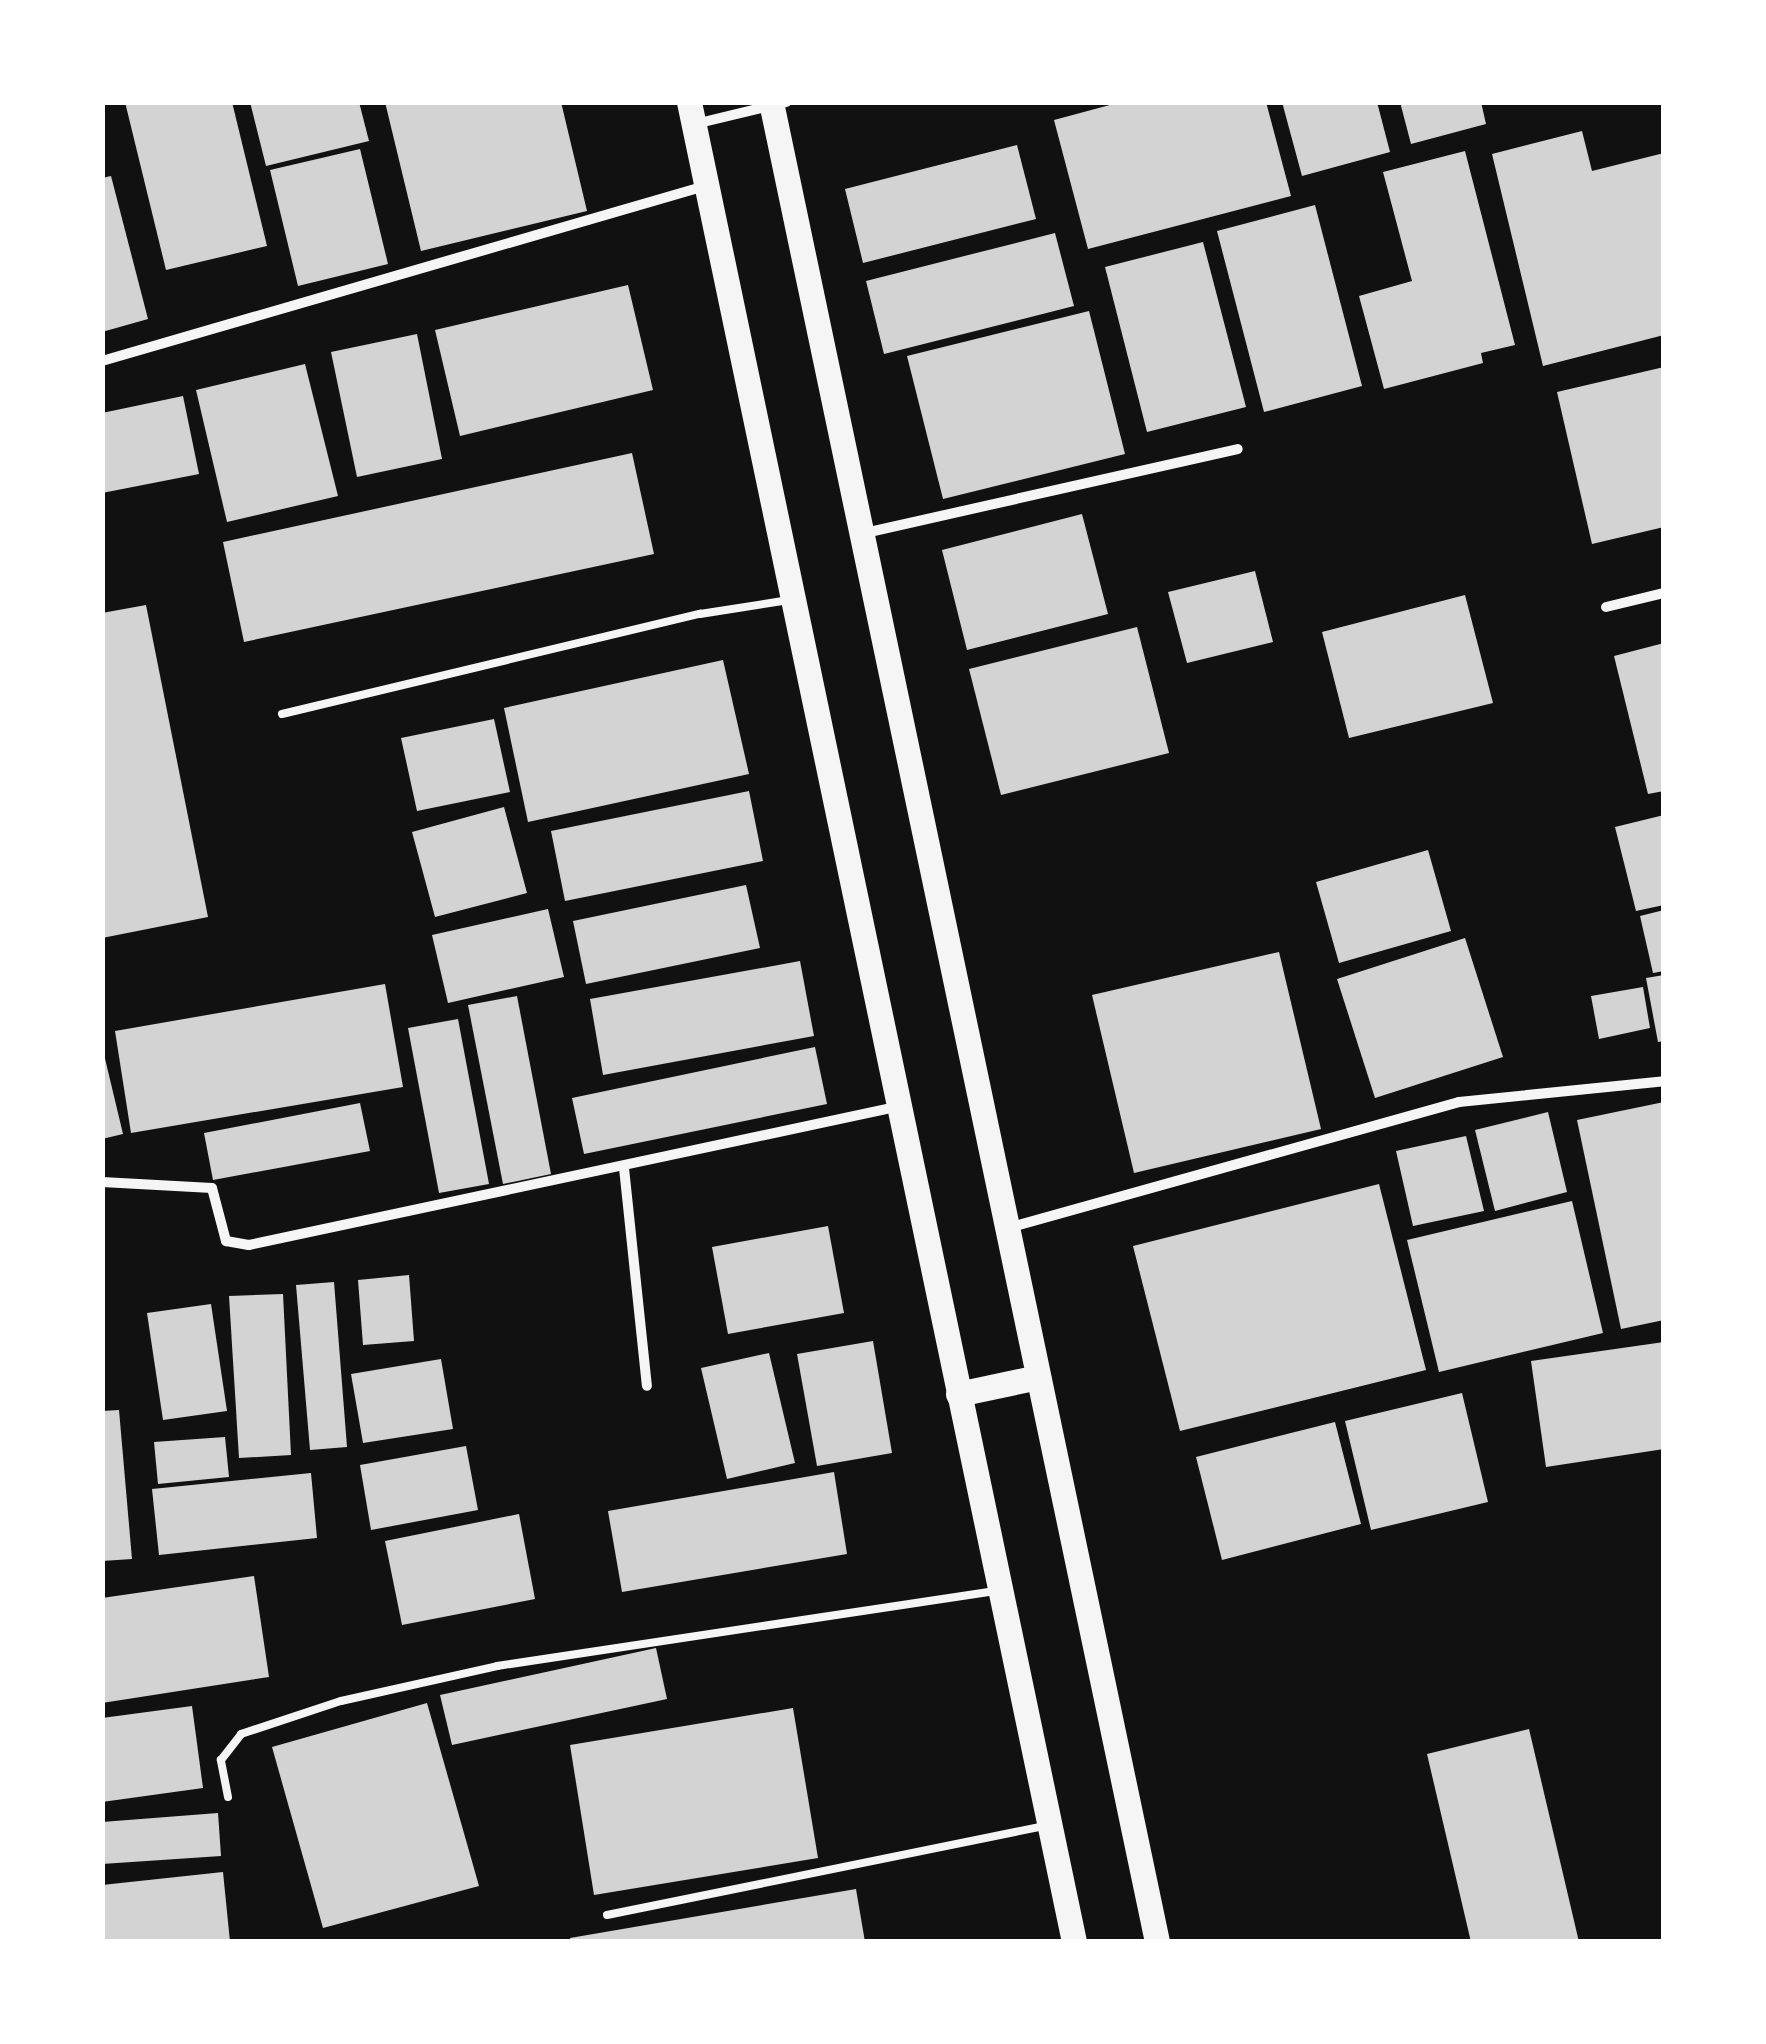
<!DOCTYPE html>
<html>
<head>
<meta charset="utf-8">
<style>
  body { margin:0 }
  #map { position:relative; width:1766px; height:2044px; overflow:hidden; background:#111; font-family:"Noto Sans",sans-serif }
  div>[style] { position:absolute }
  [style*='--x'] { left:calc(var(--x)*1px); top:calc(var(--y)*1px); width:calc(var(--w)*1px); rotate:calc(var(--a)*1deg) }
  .building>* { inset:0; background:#d3d3d3 }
  .service>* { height:8px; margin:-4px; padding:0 4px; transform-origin:4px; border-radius:4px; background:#f5f5f5 }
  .minor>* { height:10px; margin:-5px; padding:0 5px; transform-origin:5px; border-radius:5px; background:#f5f5f5 }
  .primary>* { height:25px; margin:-12.5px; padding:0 12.5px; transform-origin:12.5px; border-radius:12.5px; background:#f5f5f5 }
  span { translate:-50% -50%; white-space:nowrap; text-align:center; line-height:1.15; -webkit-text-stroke:10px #fff; paint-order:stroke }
  .frame { position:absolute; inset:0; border:105px solid #fff; pointer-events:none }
</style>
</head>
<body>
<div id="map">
  <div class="building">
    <i style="clip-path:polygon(125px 102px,232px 102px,267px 246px,166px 270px)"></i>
    <i style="clip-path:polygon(250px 102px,359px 102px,369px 141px,266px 166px)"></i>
    <i style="clip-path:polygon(385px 102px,561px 102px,587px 211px,421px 251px)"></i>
    <i style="clip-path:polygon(1121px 102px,1266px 102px,1291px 196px,1088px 249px,1054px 120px)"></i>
    <i style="clip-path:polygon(1282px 102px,1377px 102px,1390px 152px,1302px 176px)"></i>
    <i style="clip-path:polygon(1400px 102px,1481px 102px,1486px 124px,1411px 144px)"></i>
    <i style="clip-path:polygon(1582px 131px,1592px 171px,1664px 153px,1664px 335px,1543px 366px,1492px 154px)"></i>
    <i style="clip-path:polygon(1017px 145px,1036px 219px,863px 263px,845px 189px)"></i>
    <i style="clip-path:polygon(360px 149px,388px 264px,298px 286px,270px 170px)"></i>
    <i style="clip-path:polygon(1465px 151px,1515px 345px,1481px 353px,1483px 363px,1384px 389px,1359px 296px,1412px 281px,1383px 172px)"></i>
    <i style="clip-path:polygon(111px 176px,148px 319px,102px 332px,102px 178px)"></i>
    <i style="clip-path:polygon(1315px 205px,1362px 386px,1264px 412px,1217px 231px)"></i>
    <i style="clip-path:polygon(1055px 233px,1074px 306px,884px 354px,866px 281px)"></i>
    <i style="clip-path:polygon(1203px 242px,1246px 407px,1147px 432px,1105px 267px)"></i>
    <i style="clip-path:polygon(628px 285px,653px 390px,460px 436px,435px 330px)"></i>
    <i style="clip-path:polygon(1089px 311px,1125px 454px,943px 499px,907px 356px)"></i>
    <i style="clip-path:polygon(417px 334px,442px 459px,357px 477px,331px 352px)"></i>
    <i style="clip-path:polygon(305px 364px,338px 496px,227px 522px,196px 390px)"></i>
    <i style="clip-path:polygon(1664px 367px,1664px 527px,1592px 544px,1557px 392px)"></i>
    <i style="clip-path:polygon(183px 396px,199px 474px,102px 493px,102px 413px)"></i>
    <i style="clip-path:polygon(632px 453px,654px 554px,244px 642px,223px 542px)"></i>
    <i style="clip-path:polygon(1082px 514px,1108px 614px,967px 650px,942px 550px)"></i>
    <i style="clip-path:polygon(1255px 571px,1273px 642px,1187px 663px,1168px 592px)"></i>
    <i style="clip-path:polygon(1465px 595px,1493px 703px,1349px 738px,1322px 632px)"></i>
    <i style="clip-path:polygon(146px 605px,208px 917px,102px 938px,102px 613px)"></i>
    <i style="clip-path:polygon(1137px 627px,1169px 753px,1001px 795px,969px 669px)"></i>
    <i style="clip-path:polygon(1664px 643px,1664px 791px,1648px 794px,1614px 656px)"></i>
    <i style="clip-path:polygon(723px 660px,749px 774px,528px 822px,504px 708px)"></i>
    <i style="clip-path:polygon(494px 719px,510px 792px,417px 811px,401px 738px)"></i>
    <i style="clip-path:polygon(749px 791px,763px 861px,565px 901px,551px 831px)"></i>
    <i style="clip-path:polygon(504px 807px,527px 893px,435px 917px,412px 832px)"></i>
    <i style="clip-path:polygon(1664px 815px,1664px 905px,1636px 911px,1615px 827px)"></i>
    <i style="clip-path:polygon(1428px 850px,1451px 931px,1339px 963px,1316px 882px)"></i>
    <i style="clip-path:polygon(746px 885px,760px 948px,586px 984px,573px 921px)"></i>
    <i style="clip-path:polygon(548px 909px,564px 977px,448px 1003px,432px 935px)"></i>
    <i style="clip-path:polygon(1664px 910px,1664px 971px,1653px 973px,1640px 916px)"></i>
    <i style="clip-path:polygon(1465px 938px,1503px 1057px,1375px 1098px,1337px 979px)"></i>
    <i style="clip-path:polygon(1279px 952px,1321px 1129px,1134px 1173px,1092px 995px)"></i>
    <i style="clip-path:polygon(800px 961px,814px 1036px,603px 1075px,590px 999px)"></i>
    <i style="clip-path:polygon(1664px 975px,1664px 1041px,1658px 1042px,1646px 978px)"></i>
    <i style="clip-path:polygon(385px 984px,403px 1087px,131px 1133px,115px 1031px)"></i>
    <i style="clip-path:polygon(1643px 987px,1650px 1028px,1599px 1039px,1591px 996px)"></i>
    <i style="clip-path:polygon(517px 996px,551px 1174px,503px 1184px,468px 1005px)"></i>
    <i style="clip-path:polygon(458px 1019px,489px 1184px,439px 1193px,408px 1028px)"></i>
    <i style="clip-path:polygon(102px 1046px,123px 1134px,102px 1139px)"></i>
    <i style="clip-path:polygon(815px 1047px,827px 1104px,584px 1154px,572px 1098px)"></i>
    <i style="clip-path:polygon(1664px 1102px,1664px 1320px,1621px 1329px,1577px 1120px)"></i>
    <i style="clip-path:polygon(360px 1103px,370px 1151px,213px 1180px,204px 1133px)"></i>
    <i style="clip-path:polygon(1548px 1112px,1567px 1192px,1495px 1211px,1475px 1130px)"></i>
    <i style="clip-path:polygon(1466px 1136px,1484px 1211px,1413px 1226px,1396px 1151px)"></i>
    <i style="clip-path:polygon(1379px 1184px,1426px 1370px,1180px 1431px,1133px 1246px)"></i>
    <i style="clip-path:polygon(1572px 1201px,1603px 1333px,1439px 1372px,1407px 1240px)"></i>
    <i style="clip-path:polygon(828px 1226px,844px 1313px,728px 1334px,712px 1247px)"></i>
    <i style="clip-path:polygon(409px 1275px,414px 1341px,363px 1345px,358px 1280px)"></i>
    <i style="clip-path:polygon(334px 1282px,347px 1447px,310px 1450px,296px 1285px)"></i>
    <i style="clip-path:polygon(283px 1294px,291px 1455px,239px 1458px,229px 1296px)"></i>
    <i style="clip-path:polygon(211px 1304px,227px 1411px,163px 1420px,147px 1313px)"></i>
    <i style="clip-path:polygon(873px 1341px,892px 1453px,817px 1466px,797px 1354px)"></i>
    <i style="clip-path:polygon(1664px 1342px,1664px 1449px,1546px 1467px,1531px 1361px)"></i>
    <i style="clip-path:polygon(769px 1353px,795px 1463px,727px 1479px,701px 1368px)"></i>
    <i style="clip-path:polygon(441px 1359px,453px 1429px,363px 1443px,351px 1374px)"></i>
    <i style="clip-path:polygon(1462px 1393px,1488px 1502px,1371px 1530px,1345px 1421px)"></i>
    <i style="clip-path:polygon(119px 1410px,132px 1559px,102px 1561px,102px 1411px)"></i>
    <i style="clip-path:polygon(1335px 1422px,1361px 1524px,1222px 1560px,1196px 1457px)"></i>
    <i style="clip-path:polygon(225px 1437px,229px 1477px,158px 1484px,154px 1442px)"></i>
    <i style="clip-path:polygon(466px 1446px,478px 1510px,371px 1530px,360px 1465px)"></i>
    <i style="clip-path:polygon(834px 1472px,847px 1554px,622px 1592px,608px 1511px)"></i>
    <i style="clip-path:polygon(311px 1473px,317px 1538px,159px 1555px,152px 1489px)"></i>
    <i style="clip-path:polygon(519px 1514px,535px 1599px,402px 1625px,385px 1541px)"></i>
    <i style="clip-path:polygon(254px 1576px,269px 1677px,102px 1703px,102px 1598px)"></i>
    <i style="clip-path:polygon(656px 1648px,667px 1699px,452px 1745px,440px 1695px)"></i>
    <i style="clip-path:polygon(427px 1703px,479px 1886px,323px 1928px,272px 1747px)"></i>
    <i style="clip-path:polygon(192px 1706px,203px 1788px,102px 1802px,102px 1718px)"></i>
    <i style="clip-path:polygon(793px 1708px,818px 1858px,594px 1895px,570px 1745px)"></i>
    <i style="clip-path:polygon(1529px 1729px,1579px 1942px,1471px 1942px,1427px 1754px)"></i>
    <i style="clip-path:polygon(218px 1813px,221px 1856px,102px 1864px,102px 1822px)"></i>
    <i style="clip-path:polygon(223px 1872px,230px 1942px,102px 1942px,102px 1885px)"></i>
    <i style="clip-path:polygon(856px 1889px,865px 1942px,571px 1942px,570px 1938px)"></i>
  </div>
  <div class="service">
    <i style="--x:282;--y:714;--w:430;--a:-13.5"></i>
    <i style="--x:700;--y:614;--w:90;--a:-8.9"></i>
    <i style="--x:228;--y:1797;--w:38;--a:-101"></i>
    <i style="--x:221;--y:1760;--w:33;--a:-52"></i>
    <i style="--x:241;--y:1734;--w:105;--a:-18.3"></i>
    <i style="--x:341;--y:1701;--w:160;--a:-12.6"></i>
    <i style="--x:497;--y:1666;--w:504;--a:-8.56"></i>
    <i style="--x:607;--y:1915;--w:447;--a:-11.5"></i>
  </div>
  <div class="minor">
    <i style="--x:695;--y:124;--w:94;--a:-13.6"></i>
    <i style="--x:102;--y:361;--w:628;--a:-16.18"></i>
    <i style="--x:865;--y:533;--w:382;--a:-12.7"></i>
    <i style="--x:1606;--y:607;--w:60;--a:-13.6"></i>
    <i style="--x:624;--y:1168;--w:219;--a:84"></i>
    <i style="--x:102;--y:1182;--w:110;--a:3.1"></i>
    <i style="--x:212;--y:1188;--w:55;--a:75.2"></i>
    <i style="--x:226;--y:1241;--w:23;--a:10"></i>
    <i style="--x:249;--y:1245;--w:662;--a:-12.04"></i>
    <i style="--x:1008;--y:1228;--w:468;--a:-15.6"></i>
    <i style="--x:1459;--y:1102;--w:206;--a:-5.8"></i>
  </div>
  <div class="primary">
    <i style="--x:689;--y:102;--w:1880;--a:78.18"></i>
    <i style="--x:771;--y:102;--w:1880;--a:78.15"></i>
    <i style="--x:958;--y:1394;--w:82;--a:-12"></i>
  </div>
  <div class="frame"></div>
</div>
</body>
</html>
